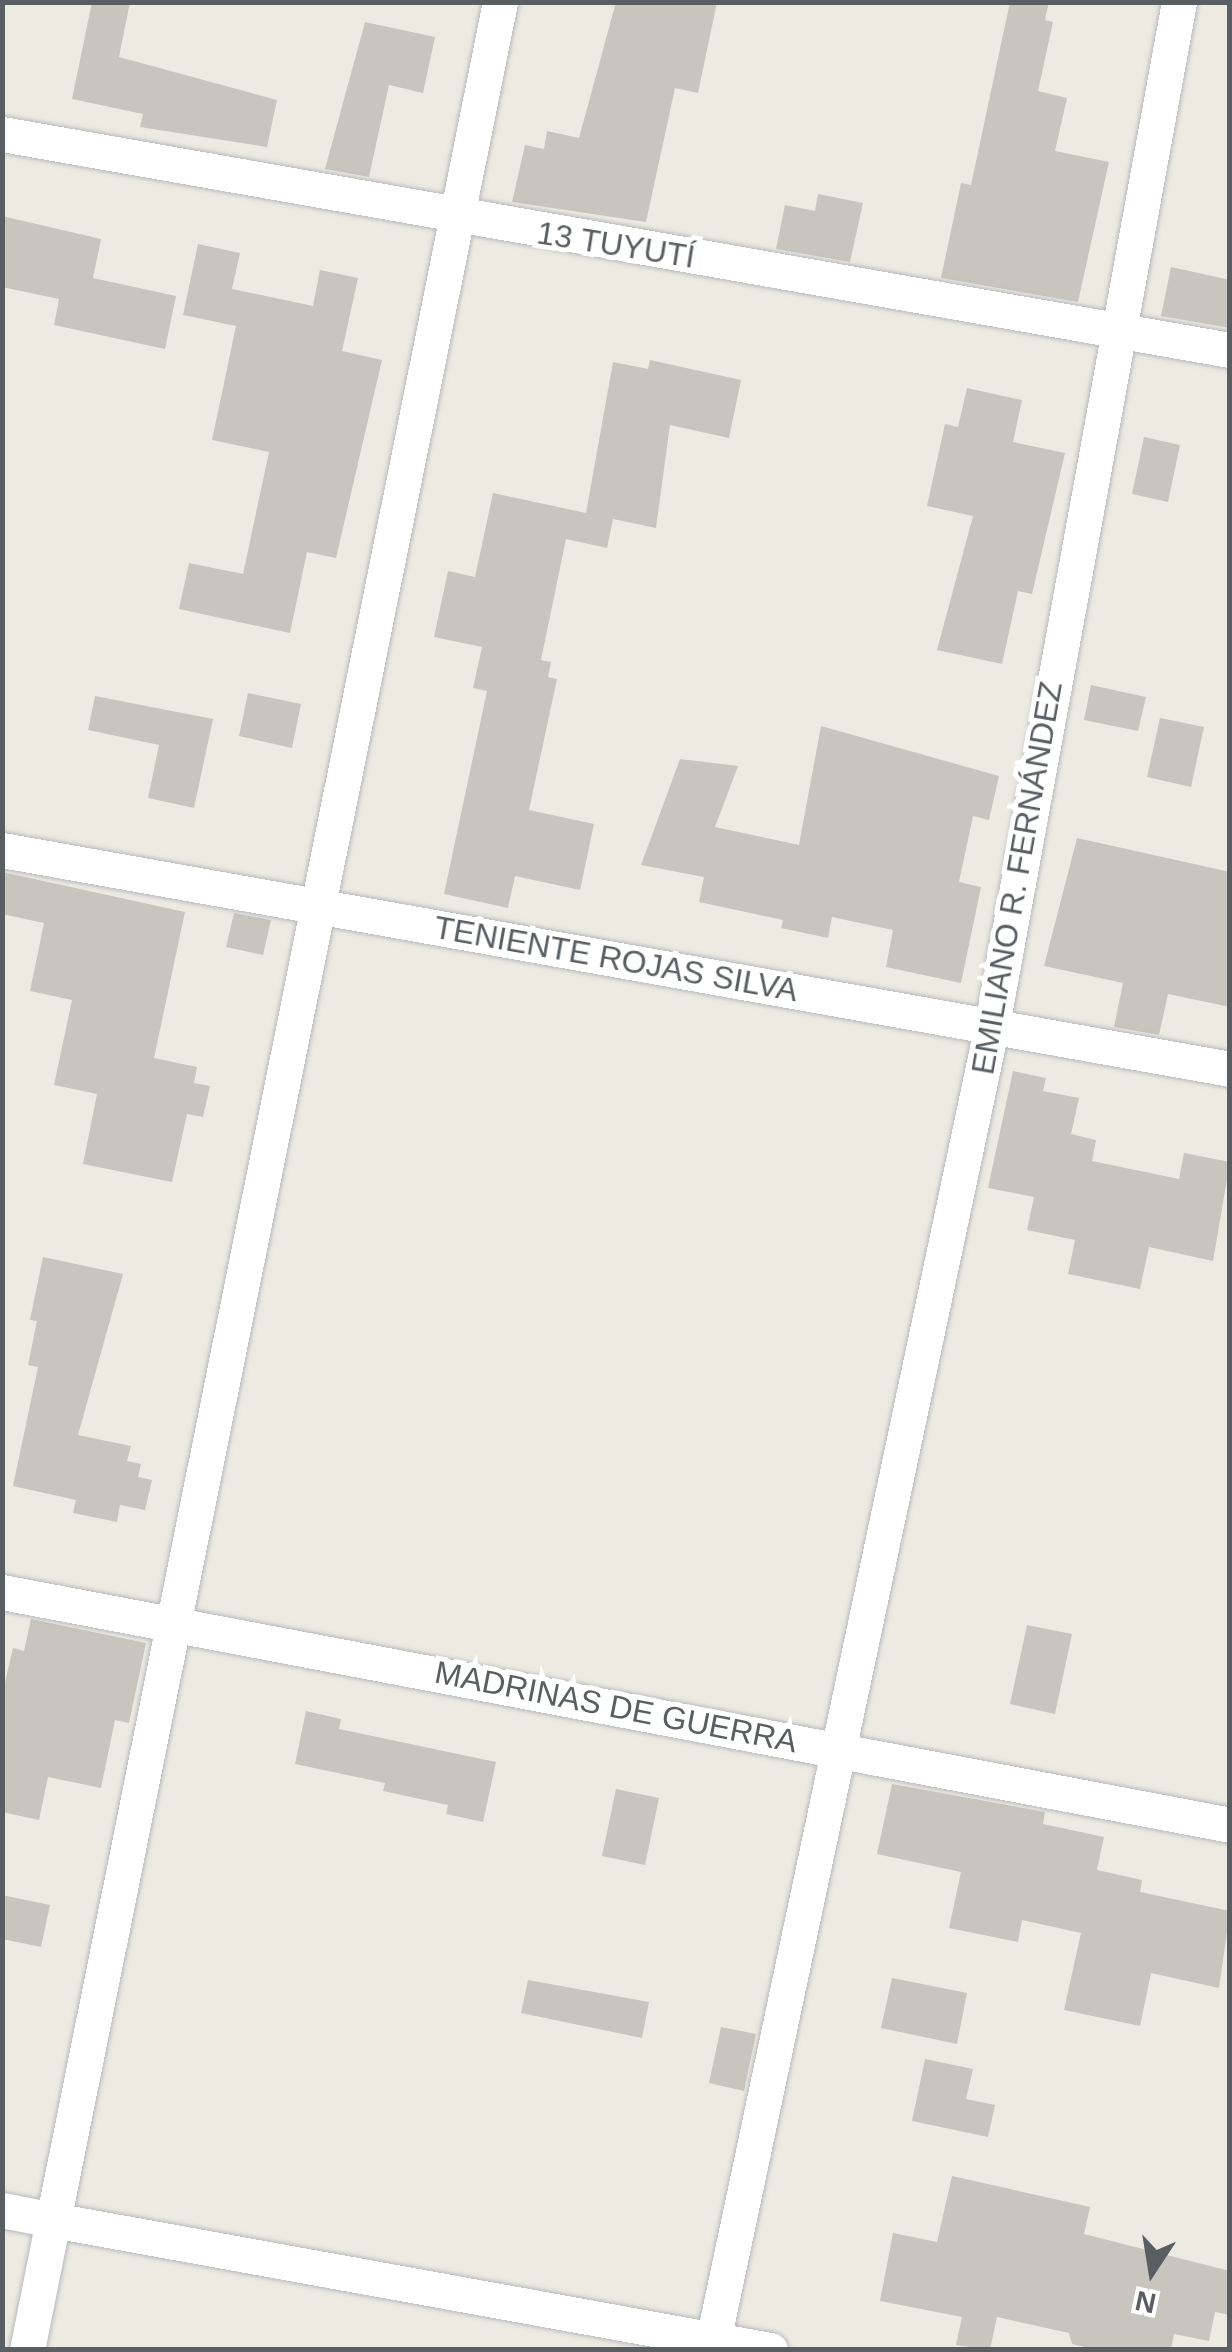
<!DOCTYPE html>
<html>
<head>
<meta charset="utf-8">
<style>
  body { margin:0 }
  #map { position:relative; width:1232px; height:2352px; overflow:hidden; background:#edeae1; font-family:Arial,sans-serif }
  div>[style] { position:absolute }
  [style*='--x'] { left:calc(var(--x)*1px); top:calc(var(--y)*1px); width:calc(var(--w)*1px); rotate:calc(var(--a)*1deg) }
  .building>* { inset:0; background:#c8c5be }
  .roads { filter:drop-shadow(0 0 2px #b6b9be) drop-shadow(0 0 2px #b6b9be) }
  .minor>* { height:35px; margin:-17.5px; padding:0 17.5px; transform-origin:17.5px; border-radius:17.5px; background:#fff }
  span { translate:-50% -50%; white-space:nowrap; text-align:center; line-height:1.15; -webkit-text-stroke:10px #fff; paint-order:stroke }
  .street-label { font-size:32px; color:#595e63 }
  .frame { position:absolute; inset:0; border:5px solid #595e63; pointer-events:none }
  .north { position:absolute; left:1102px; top:2222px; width:100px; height:100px; -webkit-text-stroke:8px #fff; paint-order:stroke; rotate:192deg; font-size:28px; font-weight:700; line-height:40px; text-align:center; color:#595e63 }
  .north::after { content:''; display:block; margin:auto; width:35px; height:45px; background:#595e63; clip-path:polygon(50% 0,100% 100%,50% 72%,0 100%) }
</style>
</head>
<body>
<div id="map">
  <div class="building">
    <i style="clip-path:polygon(92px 2px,130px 2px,119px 57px,277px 100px,267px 147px,140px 127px,143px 114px,72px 99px)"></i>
    <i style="clip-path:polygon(616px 2px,717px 2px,698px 93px,675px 88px,646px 222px,512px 202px,525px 145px,544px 149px,547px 131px,579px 138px)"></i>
    <i style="clip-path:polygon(1010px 2px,1049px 2px,1045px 20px,1053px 22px,1038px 91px,1067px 98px,1055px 151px,1109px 162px,1078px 302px,941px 278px,961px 183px,971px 185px)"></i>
    <i style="clip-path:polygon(365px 22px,435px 37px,423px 93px,389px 85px,369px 177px,325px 169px)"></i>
    <i style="clip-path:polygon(818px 194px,863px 203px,850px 262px,776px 249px,785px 205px,815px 211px)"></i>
    <i style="clip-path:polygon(2px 216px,101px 239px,93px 278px,176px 296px,165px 349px,54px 325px,59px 299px,2px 287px)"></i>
    <i style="clip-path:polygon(198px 244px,240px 253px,232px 289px,313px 306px,320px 270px,358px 278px,342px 351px,382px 360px,336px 558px,307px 552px,290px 633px,179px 609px,189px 563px,243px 574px,269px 452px,212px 440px,236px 326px,183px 315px)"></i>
    <i style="clip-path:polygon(1171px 267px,1230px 280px,1230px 328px,1161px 316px)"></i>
    <i style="clip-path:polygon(650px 360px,741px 380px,729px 438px,670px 425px,656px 528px,613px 519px,607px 548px,566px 539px,541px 660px,551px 662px,548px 677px,557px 679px,529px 810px,594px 824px,580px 890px,515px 876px,508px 908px,444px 894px,487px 691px,473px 688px,482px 647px,434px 637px,448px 571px,475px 577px,493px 493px,586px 513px,613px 362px,648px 369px)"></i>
    <i style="clip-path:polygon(967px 388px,1022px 400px,1013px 442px,1065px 453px,1032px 594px,1018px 591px,1002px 664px,937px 650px,973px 516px,927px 506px,945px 424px,958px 427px)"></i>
    <i style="clip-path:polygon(1144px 437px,1180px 445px,1168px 502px,1132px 494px)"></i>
    <i style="clip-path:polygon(1091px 685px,1146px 697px,1138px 731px,1084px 720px)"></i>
    <i style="clip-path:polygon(248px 693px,301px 704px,292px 748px,239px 736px)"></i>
    <i style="clip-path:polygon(95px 696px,213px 719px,194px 808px,148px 798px,159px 745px,88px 730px)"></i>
    <i style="clip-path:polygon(1160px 718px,1204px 727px,1191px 787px,1147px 777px)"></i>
    <i style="clip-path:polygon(821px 726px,999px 776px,989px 820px,973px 816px,959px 882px,981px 887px,961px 983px,886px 967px,893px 930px,832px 917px,828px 938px,781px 928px,783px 920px,699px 902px,704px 877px,641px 865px,680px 759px,738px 766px,715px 827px,799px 845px)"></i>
    <i style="clip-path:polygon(1077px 838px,1230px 872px,1230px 1007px,1168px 994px,1159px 1035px,1114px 1027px,1123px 983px,1044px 966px)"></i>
    <i style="clip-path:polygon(2px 872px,185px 912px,154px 1058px,197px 1067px,194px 1083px,210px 1086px,203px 1117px,187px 1114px,172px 1182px,83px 1164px,97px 1094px,54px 1085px,72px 1000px,30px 991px,44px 923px,2px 914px)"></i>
    <i style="clip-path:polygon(234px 913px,271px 920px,263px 955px,226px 947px)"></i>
    <i style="clip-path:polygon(1013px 1071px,1046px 1078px,1043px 1091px,1079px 1098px,1071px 1134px,1096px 1140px,1092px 1161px,1179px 1179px,1184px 1153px,1230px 1162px,1213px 1261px,1149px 1247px,1140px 1289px,1068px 1274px,1075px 1240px,1027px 1230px,1034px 1197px,988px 1188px)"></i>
    <i style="clip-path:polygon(43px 1257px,123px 1274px,78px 1435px,131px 1446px,127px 1461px,141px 1464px,138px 1477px,152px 1480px,145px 1510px,120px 1505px,117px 1522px,73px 1513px,76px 1500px,13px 1486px,38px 1367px,28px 1365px,37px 1321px,30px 1320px)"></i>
    <i style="clip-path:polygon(31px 1619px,146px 1643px,129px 1723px,115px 1720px,101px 1788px,48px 1777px,39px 1820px,2px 1812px,2px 1695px,13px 1648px,24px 1651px)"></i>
    <i style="clip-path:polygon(1027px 1625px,1072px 1634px,1055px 1714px,1010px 1704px)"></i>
    <i style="clip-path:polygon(306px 1711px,341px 1719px,339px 1729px,496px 1762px,483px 1822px,446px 1814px,448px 1805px,383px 1791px,385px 1783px,295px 1764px)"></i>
    <i style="clip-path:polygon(892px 1784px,1045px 1812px,1043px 1824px,1104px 1837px,1097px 1870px,1142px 1880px,1140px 1892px,1230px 1911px,1219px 1988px,1151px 1973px,1140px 2026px,1064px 2010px,1081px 1933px,1022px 1920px,1018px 1942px,949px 1928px,961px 1872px,877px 1854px)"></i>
    <i style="clip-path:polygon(616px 1789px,659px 1798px,645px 1865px,602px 1856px)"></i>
    <i style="clip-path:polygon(2px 1895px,50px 1905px,41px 1947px,2px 1939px)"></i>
    <i style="clip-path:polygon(892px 1978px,967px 1993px,957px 2044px,881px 2028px)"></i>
    <i style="clip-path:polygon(528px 1980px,649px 2002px,642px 2038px,521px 2013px)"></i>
    <i style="clip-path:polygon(721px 2027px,756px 2034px,744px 2091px,709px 2083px)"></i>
    <i style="clip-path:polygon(925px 2059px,973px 2069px,966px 2099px,995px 2105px,988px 2137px,912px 2121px)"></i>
    <i style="clip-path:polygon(952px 2176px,1090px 2207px,1084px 2234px,1230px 2271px,1230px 2315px,1215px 2312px,1209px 2341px,1174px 2334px,1171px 2350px,1098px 2350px,1072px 2344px,1069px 2333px,997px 2317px,990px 2350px,956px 2345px,962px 2317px,880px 2301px,893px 2233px,937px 2242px)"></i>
  </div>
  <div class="roads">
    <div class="minor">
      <i style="--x:500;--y:2;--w:2263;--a:101.39"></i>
      <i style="--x:53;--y:2220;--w:729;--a:10.28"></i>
      <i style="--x:2;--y:134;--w:1247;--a:9.98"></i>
      <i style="--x:2;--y:850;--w:1247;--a:10.11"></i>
      <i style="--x:2;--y:1592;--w:1250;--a:10.74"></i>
      <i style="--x:2;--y:2210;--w:52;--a:11.1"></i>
      <i style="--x:53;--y:2220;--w:133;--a:101.3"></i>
      <i style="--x:711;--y:2350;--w:1354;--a:-78.03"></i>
      <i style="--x:992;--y:1025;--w:1040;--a:-79.64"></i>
    </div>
  </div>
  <div class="street-label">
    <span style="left:616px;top:245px;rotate:9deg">13 TUYUTÍ</span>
    <span style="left:1017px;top:878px;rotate:-80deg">EMILIANO R. FERNÁNDEZ</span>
    <span style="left:616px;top:959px;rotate:10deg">TENIENTE ROJAS SILVA</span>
    <span style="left:616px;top:1707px;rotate:11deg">MADRINAS DE GUERRA</span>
  </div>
  <div class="frame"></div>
  <div class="north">N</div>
</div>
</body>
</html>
